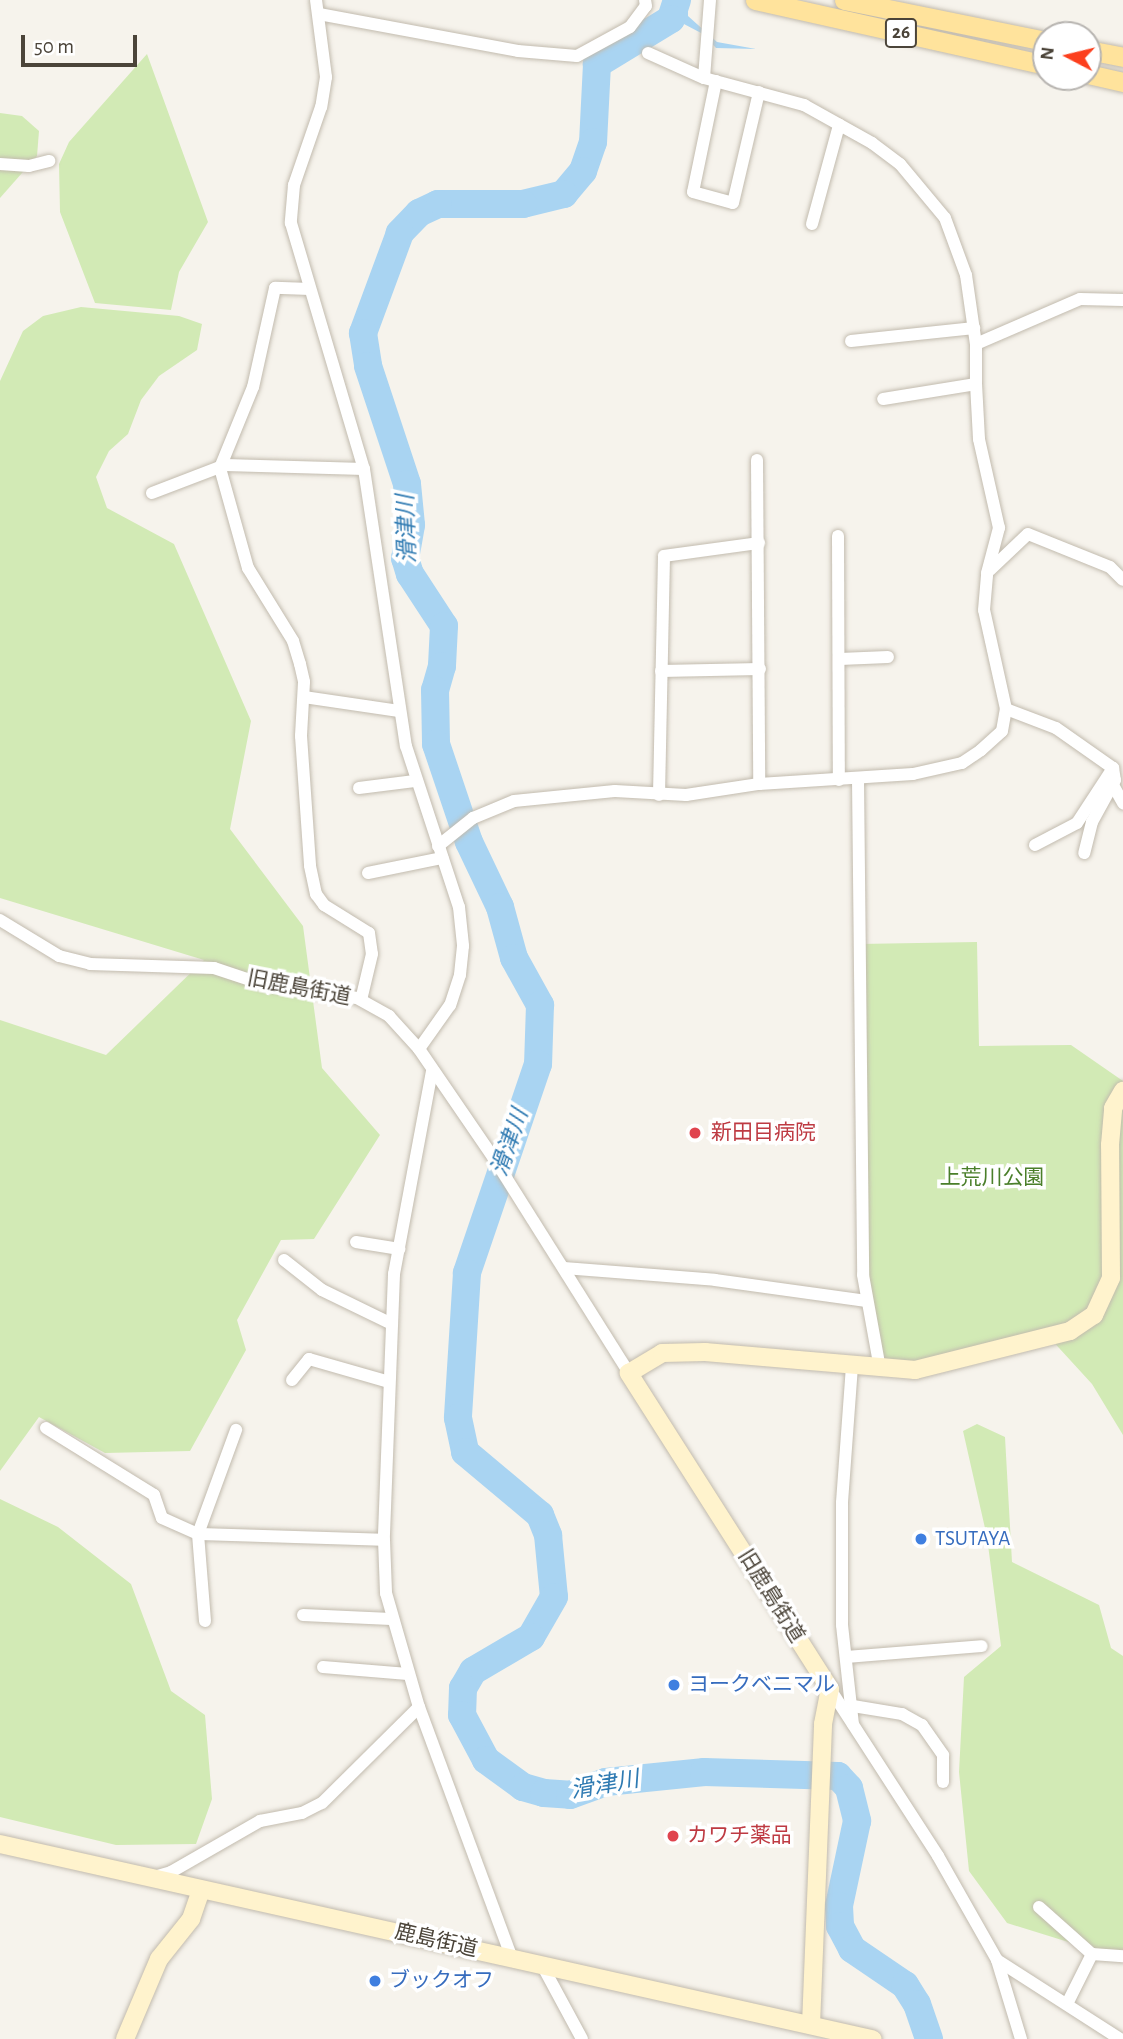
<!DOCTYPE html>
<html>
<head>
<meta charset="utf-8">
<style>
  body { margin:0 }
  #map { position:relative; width:1123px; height:2039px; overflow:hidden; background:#f6f3ec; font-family:"Alegreya Sans","Noto Sans JP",sans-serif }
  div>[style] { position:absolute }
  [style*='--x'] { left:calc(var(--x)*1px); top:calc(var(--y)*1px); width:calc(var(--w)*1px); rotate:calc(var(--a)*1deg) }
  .green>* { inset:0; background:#d2eab5 }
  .water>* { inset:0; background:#a9d4f2 }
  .river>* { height:28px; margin:-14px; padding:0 14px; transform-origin:14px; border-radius:14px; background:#a9d4f2 }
  .roads { filter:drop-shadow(0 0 2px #c2bbae) drop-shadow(0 0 2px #c2bbae) }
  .street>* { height:12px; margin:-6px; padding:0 6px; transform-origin:6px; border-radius:6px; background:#fff }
  .secondary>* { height:18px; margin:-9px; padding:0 9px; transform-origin:9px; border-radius:9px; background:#fff3cd }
  .primary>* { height:19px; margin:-9.5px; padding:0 9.5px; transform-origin:9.5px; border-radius:9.5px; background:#ffe39c }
  .dots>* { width:19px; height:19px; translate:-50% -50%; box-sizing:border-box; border:4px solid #fff; border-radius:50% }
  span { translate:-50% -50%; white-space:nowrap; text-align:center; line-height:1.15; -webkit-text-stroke:7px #fff; paint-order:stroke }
  .shield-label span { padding:2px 5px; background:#fff; border:2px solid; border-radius:5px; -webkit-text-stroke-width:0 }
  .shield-label { font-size:19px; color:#4b4439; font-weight:700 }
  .street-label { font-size:21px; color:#4b4439 }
  .health-label { font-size:21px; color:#be3a42 }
  .left { translate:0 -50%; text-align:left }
  .park-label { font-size:21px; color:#4a7f2a }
  .shop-label { font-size:21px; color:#366cbe }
  .water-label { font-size:23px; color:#2e7ab2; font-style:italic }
  .north { position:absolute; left:1032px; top:21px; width:70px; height:70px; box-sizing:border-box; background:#fff; border:2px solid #b7b4b0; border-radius:50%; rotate:277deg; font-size:19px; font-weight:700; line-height:28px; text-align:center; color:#4b4439 }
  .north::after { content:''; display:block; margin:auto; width:24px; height:32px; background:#fc3f1d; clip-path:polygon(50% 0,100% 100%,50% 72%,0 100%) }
  .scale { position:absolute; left:21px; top:35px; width:116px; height:32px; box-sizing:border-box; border:4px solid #4b4439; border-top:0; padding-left:9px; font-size:21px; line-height:24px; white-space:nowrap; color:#4b4439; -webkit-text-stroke:5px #fff; paint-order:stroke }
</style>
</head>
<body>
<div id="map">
  <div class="green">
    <i style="clip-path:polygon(147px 54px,208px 222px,179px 272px,171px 310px,95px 303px,60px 212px,59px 164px,69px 142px)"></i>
    <i style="clip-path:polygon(0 113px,22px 116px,39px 131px,37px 156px,0 198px)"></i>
    <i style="clip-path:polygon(81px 307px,179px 316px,202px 324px,197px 350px,159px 376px,141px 400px,128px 434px,109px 451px,96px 477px,107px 508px,174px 544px,251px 721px,230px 829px,303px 926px,322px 1068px,380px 1135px,314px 1239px,281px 1240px,237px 1320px,246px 1350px,190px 1451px,105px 1453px,39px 1417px,0 1471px,0 1020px,106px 1055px,204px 960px,0 898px,0 381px,23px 331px,43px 316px)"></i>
    <i style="clip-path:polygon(977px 942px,979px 1046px,1071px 1045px,1123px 1081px,1123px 1435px,1092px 1384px,1049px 1337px,880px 1369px,867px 1301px,859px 944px)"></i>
    <i style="clip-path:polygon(977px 1424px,1005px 1437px,1012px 1562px,1099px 1605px,1111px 1648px,1123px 1656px,1123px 1959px,1007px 1923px,969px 1871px,959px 1772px,964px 1677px,1001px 1646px,987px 1537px,963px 1431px)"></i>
    <i style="clip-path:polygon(0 1499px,58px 1527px,131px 1584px,171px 1691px,205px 1715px,212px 1799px,196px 1844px,116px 1845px,0 1817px)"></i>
  </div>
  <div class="water">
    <i style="clip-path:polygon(664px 0,688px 0,688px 16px,717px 42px,756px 49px,716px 48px,703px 34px,682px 23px,639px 48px,629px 35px,660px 13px)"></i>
  </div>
  <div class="river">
    <i style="--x:677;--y:0;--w:20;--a:108"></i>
    <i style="--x:671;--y:19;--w:87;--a:148.7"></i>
    <i style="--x:597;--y:64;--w:78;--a:92.9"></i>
    <i style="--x:593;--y:142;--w:31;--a:109"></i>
    <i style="--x:583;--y:171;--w:30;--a:130"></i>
    <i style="--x:564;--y:194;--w:42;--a:166.3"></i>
    <i style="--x:523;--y:204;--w:85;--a:180"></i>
    <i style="--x:438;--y:204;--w:21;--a:155"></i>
    <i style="--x:419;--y:213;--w:28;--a:134"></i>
    <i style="--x:400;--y:233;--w:107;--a:110.3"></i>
    <i style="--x:363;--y:333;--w:33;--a:81"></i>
    <i style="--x:368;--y:366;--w:124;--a:71.7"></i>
    <i style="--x:407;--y:484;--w:41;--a:84.4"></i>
    <i style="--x:411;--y:525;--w:34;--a:100"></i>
    <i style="--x:405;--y:558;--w:17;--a:73"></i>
    <i style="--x:410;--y:574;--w:62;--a:56.8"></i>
    <i style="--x:444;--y:626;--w:40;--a:92.9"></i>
    <i style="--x:442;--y:666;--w:25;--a:106"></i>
    <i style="--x:435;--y:690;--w:54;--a:88.9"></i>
    <i style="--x:436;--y:744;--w:103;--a:71.4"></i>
    <i style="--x:469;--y:842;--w:72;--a:64.5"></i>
    <i style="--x:500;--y:907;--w:53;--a:74.6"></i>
    <i style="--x:514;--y:958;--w:54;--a:61"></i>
    <i style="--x:540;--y:1005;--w:59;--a:91.9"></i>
    <i style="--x:538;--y:1064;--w:221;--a:108.8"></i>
    <i style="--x:467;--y:1273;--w:145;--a:93.6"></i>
    <i style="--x:458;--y:1418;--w:35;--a:78"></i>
    <i style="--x:465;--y:1452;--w:98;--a:40"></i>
    <i style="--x:540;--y:1515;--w:22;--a:68"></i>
    <i style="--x:548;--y:1535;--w:62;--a:84.5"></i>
    <i style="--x:554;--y:1597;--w:46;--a:119.9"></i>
    <i style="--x:531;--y:1637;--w:67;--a:149.6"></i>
    <i style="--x:473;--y:1671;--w:20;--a:120"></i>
    <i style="--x:463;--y:1688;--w:27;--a:92"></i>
    <i style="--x:462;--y:1715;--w:51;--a:61.9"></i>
    <i style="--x:486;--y:1760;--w:46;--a:36.1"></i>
    <i style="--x:523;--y:1787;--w:22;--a:16"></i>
    <i style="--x:544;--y:1793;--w:26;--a:4"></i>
    <i style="--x:570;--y:1795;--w:38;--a:-20"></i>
    <i style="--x:606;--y:1782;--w:99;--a:-5.8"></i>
    <i style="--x:704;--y:1772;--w:134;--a:1.7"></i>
    <i style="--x:838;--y:1776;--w:16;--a:47"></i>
    <i style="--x:849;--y:1788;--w:34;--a:76"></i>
    <i style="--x:857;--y:1821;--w:87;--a:102"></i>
    <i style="--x:839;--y:1906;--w:20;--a:87"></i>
    <i style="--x:840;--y:1926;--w:26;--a:62"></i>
    <i style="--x:852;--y:1949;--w:64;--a:34.2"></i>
    <i style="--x:905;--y:1985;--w:22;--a:58"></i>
    <i style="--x:917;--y:2004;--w:37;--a:71"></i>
  </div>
  <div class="roads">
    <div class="street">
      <i style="--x:316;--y:0;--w:78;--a:82.6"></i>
      <i style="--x:326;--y:77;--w:30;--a:99"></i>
      <i style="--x:321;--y:107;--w:83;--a:109.1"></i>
      <i style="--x:294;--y:185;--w:38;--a:95"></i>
      <i style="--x:291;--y:223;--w:257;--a:73.5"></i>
      <i style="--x:364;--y:469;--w:280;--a:81.4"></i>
      <i style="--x:406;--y:746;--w:169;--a:71.8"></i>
      <i style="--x:459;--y:907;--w:39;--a:84"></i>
      <i style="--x:463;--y:946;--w:29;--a:96"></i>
      <i style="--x:460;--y:975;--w:32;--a:108"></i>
      <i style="--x:450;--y:1005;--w:54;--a:125.2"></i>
      <i style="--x:710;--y:0;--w:78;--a:94.4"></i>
      <i style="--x:704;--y:78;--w:104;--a:15.1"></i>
      <i style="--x:804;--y:105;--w:78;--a:29.2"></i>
      <i style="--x:872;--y:143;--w:35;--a:37"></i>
      <i style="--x:900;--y:164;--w:70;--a:50.2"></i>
      <i style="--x:945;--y:218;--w:61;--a:69.8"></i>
      <i style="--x:966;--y:275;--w:70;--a:81.8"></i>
      <i style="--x:976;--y:344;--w:40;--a:90"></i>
      <i style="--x:976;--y:384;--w:94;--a:170.8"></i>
      <i style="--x:319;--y:14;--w:202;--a:10.5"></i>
      <i style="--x:518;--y:51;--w:59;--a:4.8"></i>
      <i style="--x:577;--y:56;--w:60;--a:-28.7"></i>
      <i style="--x:630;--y:27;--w:26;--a:-53"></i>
      <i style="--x:646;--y:6;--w:6;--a:-99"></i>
      <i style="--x:648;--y:53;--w:61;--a:24.1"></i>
      <i style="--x:716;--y:81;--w:113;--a:101.7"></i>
      <i style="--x:693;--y:192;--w:41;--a:15.4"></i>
      <i style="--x:733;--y:203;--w:114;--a:-76.8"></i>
      <i style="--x:0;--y:164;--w:29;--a:4"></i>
      <i style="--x:29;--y:166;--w:21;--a:-14"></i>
      <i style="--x:812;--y:224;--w:103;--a:-74.7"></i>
      <i style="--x:310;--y:289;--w:35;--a:-178"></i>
      <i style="--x:275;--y:288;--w:101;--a:102.5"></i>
      <i style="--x:253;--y:387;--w:87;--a:112.2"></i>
      <i style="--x:220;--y:468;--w:104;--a:74.4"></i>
      <i style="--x:248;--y:568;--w:86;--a:58.3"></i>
      <i style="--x:293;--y:641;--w:24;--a:73"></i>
      <i style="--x:300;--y:664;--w:18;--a:77"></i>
      <i style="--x:304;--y:682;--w:54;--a:93.2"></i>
      <i style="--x:301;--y:736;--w:130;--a:86"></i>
      <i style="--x:310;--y:866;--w:29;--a:78"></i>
      <i style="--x:316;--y:894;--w:14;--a:54"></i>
      <i style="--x:324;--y:905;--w:53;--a:31.9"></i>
      <i style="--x:369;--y:933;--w:21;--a:82"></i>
      <i style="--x:372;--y:954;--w:47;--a:103.4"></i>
      <i style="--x:851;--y:341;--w:124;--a:-6"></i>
      <i style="--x:976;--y:344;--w:113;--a:-23.4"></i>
      <i style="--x:1080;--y:299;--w:43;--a:1.3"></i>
      <i style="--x:757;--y:460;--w:324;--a:89.6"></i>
      <i style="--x:152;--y:493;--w:78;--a:-21"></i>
      <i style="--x:225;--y:465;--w:139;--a:1.6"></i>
      <i style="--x:838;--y:536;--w:244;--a:89.8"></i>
      <i style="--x:990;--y:570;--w:52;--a:-43.5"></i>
      <i style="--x:1028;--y:534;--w:88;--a:21.9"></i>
      <i style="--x:1110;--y:567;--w:18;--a:45"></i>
      <i style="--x:840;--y:659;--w:48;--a:-2.4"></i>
      <i style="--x:661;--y:671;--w:99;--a:-1.2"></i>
      <i style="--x:304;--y:697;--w:96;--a:8.4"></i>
      <i style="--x:1006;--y:709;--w:53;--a:20.8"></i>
      <i style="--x:1056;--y:728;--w:70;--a:35.1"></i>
      <i style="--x:1113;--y:768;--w:12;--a:81"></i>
      <i style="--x:1115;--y:780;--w:48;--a:118.7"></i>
      <i style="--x:1092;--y:822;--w:32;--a:104"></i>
      <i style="--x:858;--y:779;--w:496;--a:89.4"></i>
      <i style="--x:863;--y:1275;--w:96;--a:79.7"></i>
      <i style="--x:1113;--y:785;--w:21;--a:61"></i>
      <i style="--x:359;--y:788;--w:56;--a:-7.1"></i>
      <i style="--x:659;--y:795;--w:239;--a:-88.8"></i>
      <i style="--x:664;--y:556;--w:96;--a:-7.8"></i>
      <i style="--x:1035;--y:845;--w:47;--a:-27.6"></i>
      <i style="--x:1077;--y:823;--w:66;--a:-56.8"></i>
      <i style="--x:438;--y:846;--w:45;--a:-38.7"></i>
      <i style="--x:473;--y:818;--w:44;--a:-22.5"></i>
      <i style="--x:514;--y:801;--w:101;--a:-5.7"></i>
      <i style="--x:615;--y:791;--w:71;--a:3.2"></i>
      <i style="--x:686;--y:795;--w:74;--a:-8.6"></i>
      <i style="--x:759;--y:784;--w:154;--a:-3.7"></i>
      <i style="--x:913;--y:774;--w:50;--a:-12.7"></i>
      <i style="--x:962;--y:763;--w:23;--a:-34"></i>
      <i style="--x:981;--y:750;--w:28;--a:-42"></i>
      <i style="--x:1002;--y:731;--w:22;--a:-80"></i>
      <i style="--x:1006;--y:709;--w:101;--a:-102.5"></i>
      <i style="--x:984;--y:610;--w:37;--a:-85"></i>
      <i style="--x:987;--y:573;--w:47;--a:-75.1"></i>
      <i style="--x:999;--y:528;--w:91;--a:-102.7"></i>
      <i style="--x:979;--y:439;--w:55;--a:-93.1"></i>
      <i style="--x:368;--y:873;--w:76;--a:-11.5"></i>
      <i style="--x:0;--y:920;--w:69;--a:31.4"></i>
      <i style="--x:59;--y:956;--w:32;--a:14"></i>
      <i style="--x:90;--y:964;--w:124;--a:1.8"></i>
      <i style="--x:214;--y:968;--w:51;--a:18.4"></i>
      <i style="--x:262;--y:984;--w:96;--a:8.4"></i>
      <i style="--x:357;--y:998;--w:37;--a:29"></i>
      <i style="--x:389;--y:1016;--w:45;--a:47.7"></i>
      <i style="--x:419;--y:1049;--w:131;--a:55.6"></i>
      <i style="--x:493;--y:1157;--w:255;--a:57.8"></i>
      <i style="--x:432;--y:1071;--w:207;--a:100.6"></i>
      <i style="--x:394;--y:1274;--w:266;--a:92.2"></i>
      <i style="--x:384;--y:1540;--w:53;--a:87.8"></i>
      <i style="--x:386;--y:1593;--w:119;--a:73.9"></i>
      <i style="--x:419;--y:1707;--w:268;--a:69.7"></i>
      <i style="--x:356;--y:1242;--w:44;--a:9.2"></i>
      <i style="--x:284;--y:1260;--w:48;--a:38.3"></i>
      <i style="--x:322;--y:1290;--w:78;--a:25.9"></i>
      <i style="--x:564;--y:1268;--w:151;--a:4.5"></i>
      <i style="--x:715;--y:1280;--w:153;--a:7.9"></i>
      <i style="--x:852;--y:1366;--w:137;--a:94.2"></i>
      <i style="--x:842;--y:1503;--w:122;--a:90"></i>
      <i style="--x:842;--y:1625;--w:100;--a:83.7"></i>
      <i style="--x:292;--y:1380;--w:27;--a:-51"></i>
      <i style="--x:309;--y:1359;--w:83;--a:16"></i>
      <i style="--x:46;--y:1428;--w:127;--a:31.8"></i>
      <i style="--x:154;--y:1495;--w:24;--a:71"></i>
      <i style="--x:162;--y:1518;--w:39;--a:24"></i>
      <i style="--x:198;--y:1534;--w:186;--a:1.8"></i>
      <i style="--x:303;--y:1615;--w:88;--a:2.6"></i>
      <i style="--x:205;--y:1621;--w:87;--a:-94.6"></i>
      <i style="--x:198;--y:1534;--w:111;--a:-69.9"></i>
      <i style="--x:846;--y:1657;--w:136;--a:-4.6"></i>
      <i style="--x:323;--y:1667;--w:85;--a:4.7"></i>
      <i style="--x:830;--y:1689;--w:199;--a:57.1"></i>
      <i style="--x:938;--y:1856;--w:120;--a:60.4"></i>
      <i style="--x:997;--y:1960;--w:146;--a:32.7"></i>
      <i style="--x:853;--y:1706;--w:50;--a:9.3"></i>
      <i style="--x:902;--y:1714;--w:23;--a:29"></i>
      <i style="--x:922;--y:1725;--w:37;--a:55"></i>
      <i style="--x:943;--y:1755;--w:27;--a:90"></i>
      <i style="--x:154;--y:1877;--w:18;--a:-16"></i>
      <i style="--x:171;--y:1872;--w:103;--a:-29.8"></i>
      <i style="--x:260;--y:1821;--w:43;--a:-10.8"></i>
      <i style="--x:302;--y:1813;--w:22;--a:-27"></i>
      <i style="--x:322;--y:1803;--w:136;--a:-44.7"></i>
      <i style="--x:1039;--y:1907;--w:71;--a:41.6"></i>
      <i style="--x:1092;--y:1954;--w:31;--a:4"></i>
      <i style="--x:997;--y:1960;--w:83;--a:73.1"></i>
      <i style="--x:542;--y:1965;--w:84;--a:61.6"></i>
      <i style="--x:1067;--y:2004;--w:56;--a:-63.4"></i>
    </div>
    <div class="secondary">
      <i style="--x:0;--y:1844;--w:894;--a:12.61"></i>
      <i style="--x:811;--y:2025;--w:301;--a:-87.7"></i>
      <i style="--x:823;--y:1724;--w:36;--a:-79"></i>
      <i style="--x:830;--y:1689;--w:375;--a:-122.5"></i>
      <i style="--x:629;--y:1373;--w:39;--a:-31"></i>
      <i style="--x:662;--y:1353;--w:43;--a:-1.3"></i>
      <i style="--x:705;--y:1352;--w:211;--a:4.9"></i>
      <i style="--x:915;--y:1370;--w:160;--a:-14.1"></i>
      <i style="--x:1070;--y:1331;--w:29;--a:-34"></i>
      <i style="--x:1094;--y:1315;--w:41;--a:-65.3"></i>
      <i style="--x:1111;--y:1278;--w:133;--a:-90.4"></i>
      <i style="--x:1110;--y:1145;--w:37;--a:-85"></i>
      <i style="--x:1113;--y:1108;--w:20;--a:-60"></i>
      <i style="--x:125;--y:2039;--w:87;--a:-67"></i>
      <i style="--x:159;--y:1959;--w:51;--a:-51.3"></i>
      <i style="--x:191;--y:1919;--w:31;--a:-71"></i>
    </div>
    <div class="primary">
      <i style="--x:755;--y:0;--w:298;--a:12.6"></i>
      <i style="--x:844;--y:0;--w:206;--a:11.5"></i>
      <i style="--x:1088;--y:50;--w:36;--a:11"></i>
      <i style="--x:1088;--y:74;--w:36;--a:13"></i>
    </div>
  </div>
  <div class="dots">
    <i style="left:695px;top:1133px;background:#e0444e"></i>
    <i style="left:921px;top:1539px;background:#3f7fe0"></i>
    <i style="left:674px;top:1685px;background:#3f7fe0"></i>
    <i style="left:673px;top:1836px;background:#e0444e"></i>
    <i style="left:375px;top:1981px;background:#3f7fe0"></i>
  </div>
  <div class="shield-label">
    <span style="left:901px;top:33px">26</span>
  </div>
  <div class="street-label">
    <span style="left:299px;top:988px;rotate:11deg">旧鹿島街道</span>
    <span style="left:771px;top:1596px;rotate:58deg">旧鹿島街道</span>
    <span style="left:436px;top:1941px;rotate:13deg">鹿島街道</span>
  </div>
  <div class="health-label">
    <span class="left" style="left:711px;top:1133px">新田目病院</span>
    <span class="left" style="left:687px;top:1836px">カワチ薬品</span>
  </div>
  <div class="park-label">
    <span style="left:992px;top:1178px">上荒川公園</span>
  </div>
  <div class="shop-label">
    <span class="left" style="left:935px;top:1539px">TSUTAYA</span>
    <span class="left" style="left:688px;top:1685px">ヨークベニマル</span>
    <span class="left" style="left:389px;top:1981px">ブックオフ</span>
  </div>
  <div class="water-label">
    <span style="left:408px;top:529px;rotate:-92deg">滑津川</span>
    <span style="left:511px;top:1143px;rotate:-71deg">滑津川</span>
    <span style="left:605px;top:1786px;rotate:-10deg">滑津川</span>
  </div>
  <div class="north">N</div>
  <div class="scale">50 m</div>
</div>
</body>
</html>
